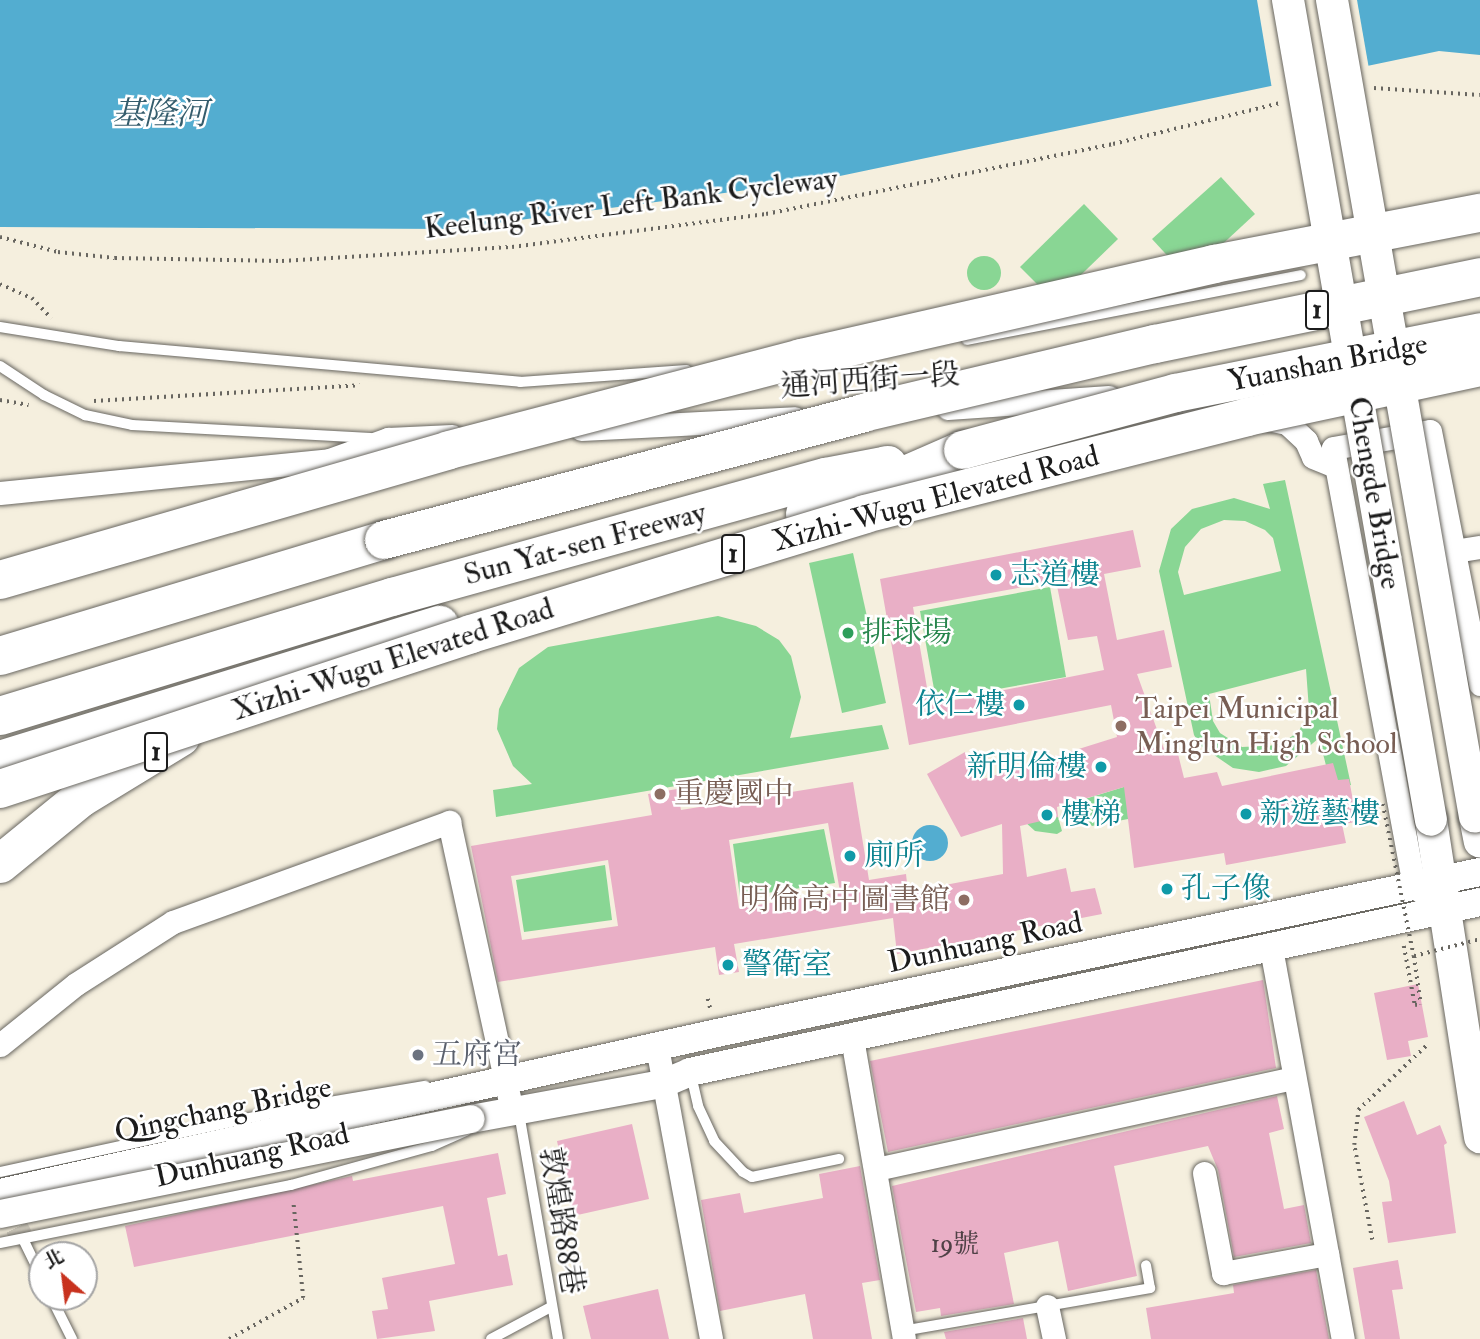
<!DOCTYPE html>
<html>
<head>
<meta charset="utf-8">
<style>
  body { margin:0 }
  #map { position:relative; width:1480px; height:1339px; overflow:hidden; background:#f5efde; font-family:"IM FELL Double Pica","Noto Serif TC",serif }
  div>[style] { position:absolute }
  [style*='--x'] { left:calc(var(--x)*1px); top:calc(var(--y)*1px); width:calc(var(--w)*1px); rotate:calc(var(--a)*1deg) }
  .green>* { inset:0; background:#89d694 }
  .round { border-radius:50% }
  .water>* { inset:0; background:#53add0 }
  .pier>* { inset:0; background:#f5efde }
  .building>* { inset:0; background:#e9afc6 }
  .minor-tunnel>* { height:23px; margin-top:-11.5px; transform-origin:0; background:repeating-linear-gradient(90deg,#d4cfc1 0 23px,transparent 0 34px) }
  .path>* { height:3.5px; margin-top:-1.75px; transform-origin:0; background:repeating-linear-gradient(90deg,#686660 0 2px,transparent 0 7px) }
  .roads { filter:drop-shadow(0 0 2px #686660) drop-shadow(0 0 2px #686660) }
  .service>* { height:10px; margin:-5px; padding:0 5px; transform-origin:5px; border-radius:5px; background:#fff }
  .minor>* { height:23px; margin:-11.5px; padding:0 11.5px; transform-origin:11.5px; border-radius:11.5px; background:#fff }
  .tertiary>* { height:28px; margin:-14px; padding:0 14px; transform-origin:14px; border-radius:14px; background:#fff }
  .secondary>* { height:32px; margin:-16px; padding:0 16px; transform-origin:16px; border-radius:16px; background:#fff }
  .motorway>* { height:38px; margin:-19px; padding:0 19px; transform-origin:19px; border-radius:19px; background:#fff }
  .path-bridge>* { height:3.5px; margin-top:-1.75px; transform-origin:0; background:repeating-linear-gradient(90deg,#686660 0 2px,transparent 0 7px) }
  .bridges { filter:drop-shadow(0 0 2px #686660) drop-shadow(0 0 2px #686660) }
  .tertiary-bridge>* { height:28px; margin:-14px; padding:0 14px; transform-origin:14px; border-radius:14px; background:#fff }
  .secondary-bridge>* { height:32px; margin:-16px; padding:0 16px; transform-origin:16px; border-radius:16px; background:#fff }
  .motorway-bridge>* { height:38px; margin:-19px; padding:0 19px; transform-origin:19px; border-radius:19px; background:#fff }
  .dots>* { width:19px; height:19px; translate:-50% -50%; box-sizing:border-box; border:4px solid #fff; border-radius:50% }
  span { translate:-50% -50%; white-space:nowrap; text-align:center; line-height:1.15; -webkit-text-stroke:5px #fff; paint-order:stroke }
  .number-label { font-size:26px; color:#4f4146 }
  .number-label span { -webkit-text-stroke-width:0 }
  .shield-label span { padding:2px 5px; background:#fff; border:2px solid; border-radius:5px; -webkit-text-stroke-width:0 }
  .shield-label { font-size:28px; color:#1c1c1c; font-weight:700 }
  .street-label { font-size:30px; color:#1c1c1c }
  .culture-label { font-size:30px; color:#0d838f }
  .left { translate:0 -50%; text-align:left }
  .right { translate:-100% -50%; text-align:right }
  .leisure-label { font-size:30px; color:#27864d }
  .education-label { font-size:30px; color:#785e54 }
  .worship-label { font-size:30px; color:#5b616d }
  .water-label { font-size:32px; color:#355d6d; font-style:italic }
  .north { position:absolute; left:28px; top:1241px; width:70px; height:70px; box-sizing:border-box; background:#fff; border:2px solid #a4a4a4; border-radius:50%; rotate:332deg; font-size:19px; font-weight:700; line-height:28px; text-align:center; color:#1c1c1c }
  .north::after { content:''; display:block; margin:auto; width:24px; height:32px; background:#c8321e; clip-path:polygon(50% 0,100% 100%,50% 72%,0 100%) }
</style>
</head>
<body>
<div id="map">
  <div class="green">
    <i style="clip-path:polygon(1221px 177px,1255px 214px,1187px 277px,1152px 239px)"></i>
    <i style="clip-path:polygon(1084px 204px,1118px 239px,1054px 301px,1020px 267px)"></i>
    <i class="round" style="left:967px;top:256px;width:34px;height:34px"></i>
    <i style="clip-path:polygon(evenodd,1285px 480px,1351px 785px,1332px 789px,1319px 738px,1286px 766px,1259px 772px,1233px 768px,1201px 746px,1194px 735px,1159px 571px,1171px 529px,1192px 509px,1234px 498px,1270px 509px,1263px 484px,1285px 480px,1224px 520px,1245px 521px,1265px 530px,1273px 538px,1281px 571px,1184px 595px,1178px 572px,1185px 547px,1201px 529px,1224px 520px,1285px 480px,1306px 669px,1309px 710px,1299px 731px,1280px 745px,1242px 747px,1220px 733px,1213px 721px,1209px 694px,1306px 669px)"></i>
    <i style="clip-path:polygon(853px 553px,886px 703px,842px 713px,809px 563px)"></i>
    <i style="clip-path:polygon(1050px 587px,1066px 677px,936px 700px,920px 611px)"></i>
    <i style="clip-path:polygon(718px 616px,756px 626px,779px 640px,791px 656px,801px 697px,790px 738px,882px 725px,889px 749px,496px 817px,493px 790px,532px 784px,513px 766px,497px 729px,499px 709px,519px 668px,548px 647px)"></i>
    <i style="clip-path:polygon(1127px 786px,1128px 819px,1092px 826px,1072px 803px)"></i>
    <i style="clip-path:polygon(1058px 817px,1062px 831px,1057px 834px,1035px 831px,1024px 821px)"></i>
    <i style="clip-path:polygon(824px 829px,835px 883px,740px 897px,733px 844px)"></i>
    <i style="clip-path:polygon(605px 865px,612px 920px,524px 932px,516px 880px)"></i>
  </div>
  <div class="water">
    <i style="clip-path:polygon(0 0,1480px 0,1480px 55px,1439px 51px,816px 181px,452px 229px,0 227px)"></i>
    <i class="round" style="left:912px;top:825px;width:36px;height:36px"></i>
  </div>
  <div class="pier">
    <i style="clip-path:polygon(1257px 0,1357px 0,1369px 69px,1272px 89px)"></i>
  </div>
  <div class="building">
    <i style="clip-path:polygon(evenodd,1133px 530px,1141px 567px,1104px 574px,1117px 640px,1164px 630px,1172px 667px,1137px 674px,1164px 749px,1176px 746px,1184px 778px,1217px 772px,1222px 786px,1333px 763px,1338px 780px,1349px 779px,1357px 822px,1342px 824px,1346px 843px,1226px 865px,1224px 853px,1134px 868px,1124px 787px,1057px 807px,1058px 817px,1020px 826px,1027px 877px,1066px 868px,1071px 892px,1095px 888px,1102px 914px,897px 954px,893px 918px,734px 944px,739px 972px,719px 975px,715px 947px,498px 982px,471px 846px,652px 815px,648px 794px,677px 789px,681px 810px,853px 782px,869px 880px,906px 874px,908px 892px,1003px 874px,1002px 824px,961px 837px,927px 774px,965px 752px,983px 779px,1117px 737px,1111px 705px,909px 745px,880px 579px,1133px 530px,1056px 581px,1068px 640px,1097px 636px,1104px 670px,930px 705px,913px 607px,1056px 581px,1133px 530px,828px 823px,840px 892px,739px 908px,729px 840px,828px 823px,1133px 530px,608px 860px,618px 926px,522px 940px,511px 876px,608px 860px)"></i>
    <i style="clip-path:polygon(1263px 980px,1276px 1068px,888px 1152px,870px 1061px)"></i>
    <i style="clip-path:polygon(1418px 984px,1428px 1037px,1408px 1041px,1411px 1056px,1387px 1060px,1374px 993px)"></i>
    <i style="clip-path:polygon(1277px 1096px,1284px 1129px,1269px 1133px,1284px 1209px,1304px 1205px,1311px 1243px,1234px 1257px,1218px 1170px,1208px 1146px,1114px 1166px,1137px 1276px,1068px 1291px,1058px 1241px,1004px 1253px,1014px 1304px,941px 1316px,940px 1308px,916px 1312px,892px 1186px)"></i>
    <i style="clip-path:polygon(1404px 1101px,1417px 1135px,1440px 1125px,1447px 1143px,1444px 1145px,1456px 1233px,1388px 1243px,1382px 1202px,1392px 1201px,1389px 1181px,1364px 1117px)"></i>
    <i style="clip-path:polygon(632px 1124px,649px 1199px,573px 1216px,557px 1141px)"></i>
    <i style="clip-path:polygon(498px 1153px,506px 1194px,487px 1198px,498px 1256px,507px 1254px,513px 1285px,429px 1301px,435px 1331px,377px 1339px,372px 1311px,388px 1309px,382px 1278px,455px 1264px,443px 1206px,134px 1267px,125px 1226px,352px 1176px,353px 1181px)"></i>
    <i style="clip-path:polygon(860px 1166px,880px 1280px,862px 1283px,872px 1339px,813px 1339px,805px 1294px,720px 1311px,701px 1200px,740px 1193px,744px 1213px,823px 1198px,819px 1174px)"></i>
    <i style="clip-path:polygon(1398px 1260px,1403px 1289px,1392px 1290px,1400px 1339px,1365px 1339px,1353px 1268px)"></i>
    <i style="clip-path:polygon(1316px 1270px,1329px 1339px,1151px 1339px,1146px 1308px,1234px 1293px,1233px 1285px)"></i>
    <i style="clip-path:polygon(658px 1289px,669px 1339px,591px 1339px,583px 1306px)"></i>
    <i style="clip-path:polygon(1023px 1318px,1027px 1339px,946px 1339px,944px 1332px)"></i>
  </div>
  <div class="minor-tunnel">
    <i style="--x:1;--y:1197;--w:47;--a:62.4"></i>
  </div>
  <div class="path">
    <i style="--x:1374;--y:88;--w:106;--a:3.8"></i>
    <i style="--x:0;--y:237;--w:60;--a:14.5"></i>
    <i style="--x:58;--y:252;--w:57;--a:6"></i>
    <i style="--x:115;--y:258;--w:167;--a:1"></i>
    <i style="--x:282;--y:261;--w:230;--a:-3.5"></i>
    <i style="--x:512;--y:247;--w:256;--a:-7.4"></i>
    <i style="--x:766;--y:214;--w:354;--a:-11.4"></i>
    <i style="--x:1113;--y:144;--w:172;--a:-13.8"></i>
    <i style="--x:0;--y:284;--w:35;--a:24"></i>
    <i style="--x:32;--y:298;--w:28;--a:46"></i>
    <i style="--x:0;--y:400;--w:29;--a:10"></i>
    <i style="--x:94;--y:401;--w:266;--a:-3.4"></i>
    <i style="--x:1404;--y:946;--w:60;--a:79.4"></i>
    <i style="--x:1415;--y:1005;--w:6;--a:-9"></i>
    <i style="--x:1414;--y:956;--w:49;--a:81.7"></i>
    <i style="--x:708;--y:999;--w:12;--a:76"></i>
    <i style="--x:1372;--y:1240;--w:97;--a:-100.7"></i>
    <i style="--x:1354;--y:1145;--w:35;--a:-83"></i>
    <i style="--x:1358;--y:1110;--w:95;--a:-43.3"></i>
    <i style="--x:229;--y:1339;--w:85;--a:-29"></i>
    <i style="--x:303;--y:1298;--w:98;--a:-95.9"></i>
  </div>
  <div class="roads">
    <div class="service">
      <i style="--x:0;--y:327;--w:121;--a:9.1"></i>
      <i style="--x:119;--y:346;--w:403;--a:5.1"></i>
      <i style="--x:520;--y:382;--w:167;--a:-4.1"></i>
      <i style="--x:967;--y:340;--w:340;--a:-11"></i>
      <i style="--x:0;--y:366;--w:53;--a:33.4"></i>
      <i style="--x:44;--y:395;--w:46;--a:26"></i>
      <i style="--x:85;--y:415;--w:48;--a:12"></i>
      <i style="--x:132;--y:425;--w:239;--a:3.1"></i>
      <i style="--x:691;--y:1075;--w:32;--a:77"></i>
      <i style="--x:698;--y:1106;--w:38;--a:65"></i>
      <i style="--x:714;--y:1141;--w:42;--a:46.9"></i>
      <i style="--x:743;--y:1172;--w:10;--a:29"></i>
      <i style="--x:752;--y:1177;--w:89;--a:-11.7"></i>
      <i style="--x:519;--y:1113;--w:229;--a:80.2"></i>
      <i style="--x:0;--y:1172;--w:312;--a:-12.2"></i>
      <i style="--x:305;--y:1106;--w:122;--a:-9.5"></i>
      <i style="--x:23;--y:1239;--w:43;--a:64"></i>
      <i style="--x:0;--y:1243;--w:297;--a:-11.3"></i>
      <i style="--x:291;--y:1185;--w:146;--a:-15.5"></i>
      <i style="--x:432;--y:1146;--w:37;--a:-24"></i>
      <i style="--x:51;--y:1297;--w:47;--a:63.4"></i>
      <i style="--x:902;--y:1331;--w:252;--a:-9.8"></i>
      <i style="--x:1150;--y:1288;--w:23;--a:-100"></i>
      <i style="--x:491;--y:1339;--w:66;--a:-28.1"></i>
    </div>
    <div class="minor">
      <i style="--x:1178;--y:400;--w:111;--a:11.9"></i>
      <i style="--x:1287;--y:423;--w:26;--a:43"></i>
      <i style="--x:1306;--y:441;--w:17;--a:66"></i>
      <i style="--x:1313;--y:457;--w:24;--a:22"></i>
      <i style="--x:948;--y:408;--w:161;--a:-3.9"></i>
      <i style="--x:581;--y:429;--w:214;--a:-2.9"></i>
      <i style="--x:0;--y:493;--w:331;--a:-5.7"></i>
      <i style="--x:329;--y:460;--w:63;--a:-19.6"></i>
      <i style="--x:388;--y:439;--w:64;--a:-2.7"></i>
      <i style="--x:1454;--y:551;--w:26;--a:-9"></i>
      <i style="--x:1428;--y:897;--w:18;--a:-142"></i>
      <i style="--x:1414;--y:886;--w:445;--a:-100.5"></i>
      <i style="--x:1333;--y:448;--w:98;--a:-9.9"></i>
      <i style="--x:1430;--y:431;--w:258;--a:78.8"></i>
      <i style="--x:1271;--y:948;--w:398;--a:79.6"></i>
      <i style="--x:852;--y:1038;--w:305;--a:80.2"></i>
      <i style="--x:0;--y:1045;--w:97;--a:-38.8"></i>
      <i style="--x:76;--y:984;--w:115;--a:-32.6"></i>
      <i style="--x:173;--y:922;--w:294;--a:-19.9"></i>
      <i style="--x:449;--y:822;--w:297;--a:77.7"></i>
      <i style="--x:657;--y:1047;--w:297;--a:79.5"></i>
      <i style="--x:876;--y:1169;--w:428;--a:-12.3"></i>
      <i style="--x:1204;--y:1173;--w:102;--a:79.2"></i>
      <i style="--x:1223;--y:1273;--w:106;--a:-10.4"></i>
      <i style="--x:1047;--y:1306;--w:34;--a:78"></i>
    </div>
    <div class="tertiary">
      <i style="--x:471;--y:1119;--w:194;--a:-10.4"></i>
      <i style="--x:662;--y:1084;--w:30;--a:-23"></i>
      <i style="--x:690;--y:1072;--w:808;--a:-12.14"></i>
      <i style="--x:0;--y:1193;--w:735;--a:-12.58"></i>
      <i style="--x:717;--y:1033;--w:780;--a:-11.92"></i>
    </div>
    <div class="secondary">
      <i style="--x:1475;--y:817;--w:25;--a:79"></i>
      <i style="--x:1431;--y:820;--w:321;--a:81.2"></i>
    </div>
    <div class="motorway">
      <i style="--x:805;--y:514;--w:41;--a:-17.1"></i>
      <i style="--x:844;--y:502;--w:130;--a:-23.6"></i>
      <i style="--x:0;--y:656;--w:401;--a:-16.8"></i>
      <i style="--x:0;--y:716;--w:410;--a:-16.9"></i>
      <i style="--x:392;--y:597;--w:450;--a:-15.5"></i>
      <i style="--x:826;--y:477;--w:63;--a:-11"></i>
      <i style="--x:0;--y:760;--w:460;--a:-17.1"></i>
      <i style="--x:0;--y:864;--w:104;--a:-39.2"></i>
      <i style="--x:81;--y:798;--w:117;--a:-31.4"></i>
    </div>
  </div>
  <div class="path-bridge">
    <i style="--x:1383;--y:804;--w:155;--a:78.5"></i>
    <i style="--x:1414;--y:956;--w:68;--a:-14.4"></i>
  </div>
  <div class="bridges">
    <div class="tertiary-bridge">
      <i style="--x:0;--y:1214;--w:480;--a:-11.4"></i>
    </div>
    <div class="secondary-bridge">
      <i style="--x:1288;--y:0;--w:832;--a:80.11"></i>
      <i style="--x:1332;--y:0;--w:829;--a:80.07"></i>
    </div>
    <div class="motorway-bridge">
      <i style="--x:963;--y:450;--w:220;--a:-15"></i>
      <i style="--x:1176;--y:393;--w:310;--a:-11.3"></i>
      <i style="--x:384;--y:540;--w:496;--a:-14.8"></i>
      <i style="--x:863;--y:413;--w:300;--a:-13.3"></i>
      <i style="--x:1155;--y:344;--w:332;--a:-11.6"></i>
      <i style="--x:0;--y:580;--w:467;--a:-16.1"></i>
      <i style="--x:449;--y:450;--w:364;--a:-14.6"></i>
      <i style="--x:801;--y:358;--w:424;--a:-12.8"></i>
      <i style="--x:1214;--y:264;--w:271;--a:-10.9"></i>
      <i style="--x:0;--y:789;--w:496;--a:-18.2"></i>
      <i style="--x:471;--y:634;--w:412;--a:-16.9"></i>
      <i style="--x:865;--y:514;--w:394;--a:-14.2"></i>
      <i style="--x:1247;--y:417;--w:238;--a:-12.1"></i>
    </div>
  </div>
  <div class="dots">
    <i style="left:996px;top:575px;background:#0f9aa8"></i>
    <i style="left:848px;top:633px;background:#2e9e5b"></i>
    <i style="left:1019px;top:705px;background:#0f9aa8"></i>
    <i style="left:1121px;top:726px;background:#8d6e63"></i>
    <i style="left:1101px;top:767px;background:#0f9aa8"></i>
    <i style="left:660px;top:794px;background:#8d6e63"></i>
    <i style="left:1246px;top:814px;background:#0f9aa8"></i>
    <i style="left:1047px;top:815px;background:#0f9aa8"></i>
    <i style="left:850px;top:856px;background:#0f9aa8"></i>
    <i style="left:1167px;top:889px;background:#0f9aa8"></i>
    <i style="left:964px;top:900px;background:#8d6e63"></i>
    <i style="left:728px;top:965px;background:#0f9aa8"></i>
    <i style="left:418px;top:1055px;background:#6b7280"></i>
  </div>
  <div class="number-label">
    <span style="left:955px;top:1245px">19號</span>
  </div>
  <div class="shield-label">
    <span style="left:1317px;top:310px">1</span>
    <span style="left:733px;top:554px">1</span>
    <span style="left:156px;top:752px">1</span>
  </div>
  <div class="street-label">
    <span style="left:631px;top:204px;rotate:-7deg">Keelung River Left Bank Cycleway</span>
    <span style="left:1328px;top:363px;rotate:-11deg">Yuanshan Bridge</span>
    <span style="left:870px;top:381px;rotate:-4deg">通河西街一段</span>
    <span style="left:1374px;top:493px;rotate:80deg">Chengde Bridge</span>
    <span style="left:936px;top:499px;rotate:-15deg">Xizhi-Wugu Elevated Road</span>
    <span style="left:585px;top:544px;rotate:-15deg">Sun Yat-sen Freeway</span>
    <span style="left:393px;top:660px;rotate:-18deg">Xizhi-Wugu Elevated Road</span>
    <span style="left:985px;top:943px;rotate:-12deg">Dunhuang Road</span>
    <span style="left:223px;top:1110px;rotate:-12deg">Qingchang Bridge</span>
    <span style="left:252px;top:1156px;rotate:-13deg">Dunhuang Road</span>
    <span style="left:561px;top:1221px;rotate:81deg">敦煌路88巷</span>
  </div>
  <div class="culture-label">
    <span class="left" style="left:1010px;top:575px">志道樓</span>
    <span class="right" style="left:1005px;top:705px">依仁樓</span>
    <span class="right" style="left:1087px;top:767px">新明倫樓</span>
    <span class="left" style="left:1260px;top:814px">新遊藝樓</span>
    <span class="left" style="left:1061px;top:815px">樓梯</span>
    <span class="left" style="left:864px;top:856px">廁所</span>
    <span class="left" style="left:1181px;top:889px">孔子像</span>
    <span class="left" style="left:742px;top:965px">警衛室</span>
  </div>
  <div class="leisure-label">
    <span class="left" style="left:862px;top:633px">排球場</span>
  </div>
  <div class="education-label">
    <span class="left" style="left:1135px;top:726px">Taipei Municipal<br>Minglun High School</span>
    <span class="left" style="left:674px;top:794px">重慶國中</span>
    <span class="right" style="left:950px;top:900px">明倫高中圖書館</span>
  </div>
  <div class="worship-label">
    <span class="left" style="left:432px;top:1055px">五府宮</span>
  </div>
  <div class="water-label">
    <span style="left:160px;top:114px">基隆河</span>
  </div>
  <div class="north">北</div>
</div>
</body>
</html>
